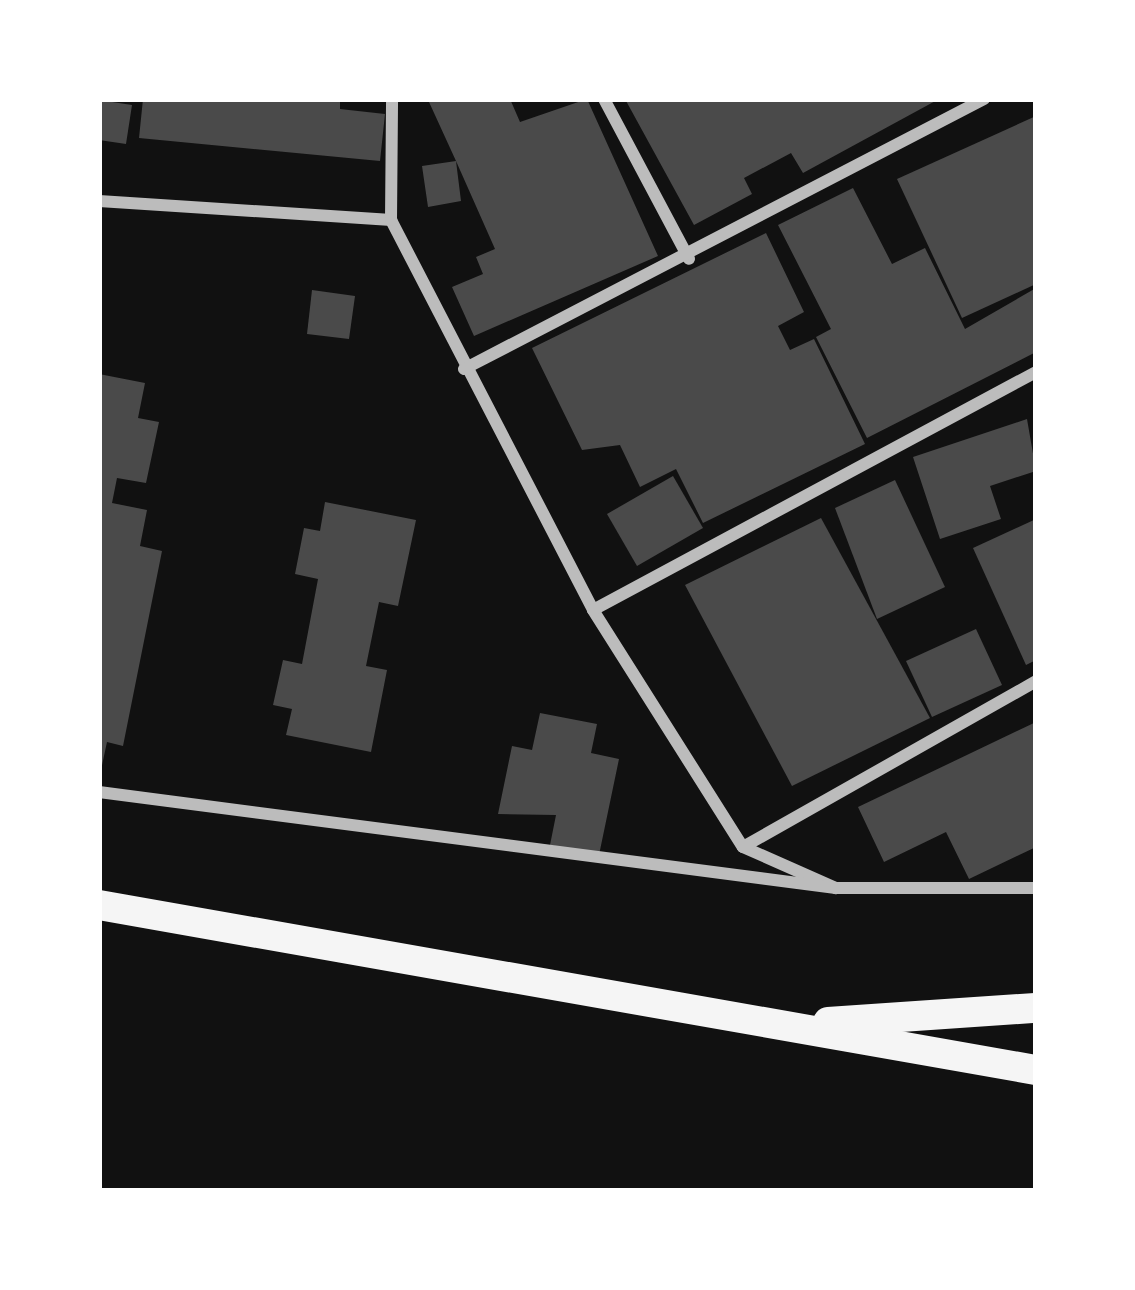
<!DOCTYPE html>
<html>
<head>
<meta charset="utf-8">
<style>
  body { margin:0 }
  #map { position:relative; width:1135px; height:1290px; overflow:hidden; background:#111; font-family:Barlow,sans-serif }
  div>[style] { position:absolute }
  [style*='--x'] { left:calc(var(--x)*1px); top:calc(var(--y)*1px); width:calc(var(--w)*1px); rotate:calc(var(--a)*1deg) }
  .building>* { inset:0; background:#4a4a4a }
  .minor>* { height:12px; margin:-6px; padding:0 6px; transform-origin:6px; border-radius:6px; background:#bcbcbc }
  .primary>* { height:30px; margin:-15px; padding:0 15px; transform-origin:15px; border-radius:15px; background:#f5f5f5 }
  span { translate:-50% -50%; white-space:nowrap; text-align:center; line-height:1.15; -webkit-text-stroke:9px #fff; paint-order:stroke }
  .frame { position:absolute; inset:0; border:102px solid #fff; pointer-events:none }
</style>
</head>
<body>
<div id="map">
  <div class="building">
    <i style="clip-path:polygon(143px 99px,340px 99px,340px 109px,385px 114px,380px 161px,139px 138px)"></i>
    <i style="clip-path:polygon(510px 99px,520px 122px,587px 99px,658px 256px,474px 336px,452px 287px,483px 274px,476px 257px,495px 249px,456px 161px,461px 201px,428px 207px,422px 166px,456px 161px,429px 102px)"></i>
    <i style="clip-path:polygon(625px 99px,939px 99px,803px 173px,791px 153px,744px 178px,752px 194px,694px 225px)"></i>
    <i style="clip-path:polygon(99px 100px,132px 105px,126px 144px,99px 140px)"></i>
    <i style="clip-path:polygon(1036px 116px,1036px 284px,962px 318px,897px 179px)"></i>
    <i style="clip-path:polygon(853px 188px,892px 264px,925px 248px,965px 329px,1036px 288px,1036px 352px,867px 438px,816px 337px,831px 329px,778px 225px)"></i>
    <i style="clip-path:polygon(766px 233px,804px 312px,778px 326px,790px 350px,814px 339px,865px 444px,703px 523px,676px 469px,640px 487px,620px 445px,582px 450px,532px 348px)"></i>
    <i style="clip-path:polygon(312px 290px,355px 296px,349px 339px,307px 334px)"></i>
    <i style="clip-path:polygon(99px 374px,145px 383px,138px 418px,159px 422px,146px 483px,117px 478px,112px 503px,147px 510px,140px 546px,162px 551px,123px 746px,107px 742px,101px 770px)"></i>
    <i style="clip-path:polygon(1027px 419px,1036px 471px,990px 486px,1001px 519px,940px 539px,913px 457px)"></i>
    <i style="clip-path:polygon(673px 476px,703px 528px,637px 566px,607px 514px)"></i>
    <i style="clip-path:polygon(895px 480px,945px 587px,877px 619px,835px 508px)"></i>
    <i style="clip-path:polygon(325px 502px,416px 520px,398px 606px,379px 602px,366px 666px,387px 670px,371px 752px,286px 735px,292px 709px,273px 705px,283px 660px,302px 664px,318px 579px,295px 574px,304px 528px,320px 531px)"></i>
    <i style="clip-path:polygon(821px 518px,930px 718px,792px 786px,685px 585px)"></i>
    <i style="clip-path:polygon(1036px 519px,1036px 660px,1026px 665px,973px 548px)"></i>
    <i style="clip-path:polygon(976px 629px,1002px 685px,932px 717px,906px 661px)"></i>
    <i style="clip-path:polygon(540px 713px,597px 724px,591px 753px,619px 759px,599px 855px,550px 845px,556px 815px,498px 814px,512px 746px,532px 750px)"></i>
    <i style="clip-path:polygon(1036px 722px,1036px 847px,969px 879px,946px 832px,884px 862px,858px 807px)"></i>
  </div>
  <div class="minor">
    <i style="--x:604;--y:99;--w:181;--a:62"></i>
    <i style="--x:99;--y:201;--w:293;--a:3.7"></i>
    <i style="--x:391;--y:220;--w:439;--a:62.6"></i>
    <i style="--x:593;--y:610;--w:280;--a:57.7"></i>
    <i style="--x:743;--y:847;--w:102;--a:23.8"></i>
    <i style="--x:391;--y:220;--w:121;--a:-89.5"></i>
    <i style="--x:464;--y:369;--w:586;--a:-27.44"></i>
    <i style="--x:593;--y:610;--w:503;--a:-28.25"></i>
    <i style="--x:99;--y:792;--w:743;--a:7.42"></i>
    <i style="--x:836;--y:888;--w:200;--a:0"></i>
    <i style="--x:743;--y:847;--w:337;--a:-29.5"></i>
  </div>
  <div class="primary">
    <i style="--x:99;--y:905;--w:951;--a:9.99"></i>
    <i style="--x:828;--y:1022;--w:208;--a:-3.9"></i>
  </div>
  <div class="frame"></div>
</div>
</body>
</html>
